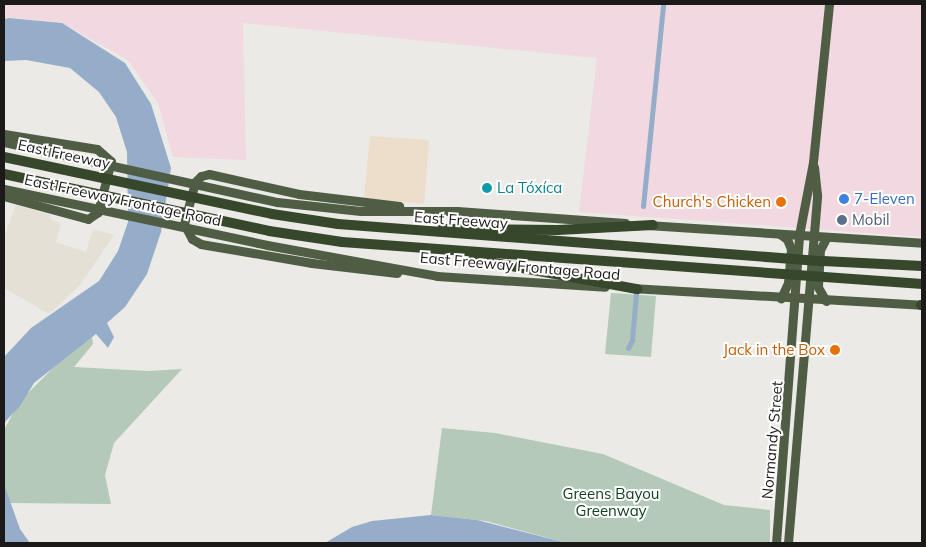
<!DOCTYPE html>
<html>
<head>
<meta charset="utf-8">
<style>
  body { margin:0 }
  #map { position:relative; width:926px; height:547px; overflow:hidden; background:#ebeae6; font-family:Mulish,sans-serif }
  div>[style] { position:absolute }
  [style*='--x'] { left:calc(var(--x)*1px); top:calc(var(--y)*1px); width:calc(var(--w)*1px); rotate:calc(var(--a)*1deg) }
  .built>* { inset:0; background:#e4e0d5 }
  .industrial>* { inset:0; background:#f1d8e1 }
  .medical>* { inset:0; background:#edddcb }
  .green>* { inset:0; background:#b4c9b7 }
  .water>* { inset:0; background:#96adca }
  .canal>* { height:5px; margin:-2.5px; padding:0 2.5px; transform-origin:2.5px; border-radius:2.5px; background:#96adca }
  .major>* { height:9px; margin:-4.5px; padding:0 4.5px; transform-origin:4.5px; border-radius:4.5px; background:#4f5d45 }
  .highway>* { height:10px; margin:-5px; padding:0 5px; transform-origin:5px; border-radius:5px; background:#37472b }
  .dots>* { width:14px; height:14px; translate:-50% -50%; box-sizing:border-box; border:2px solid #fff; border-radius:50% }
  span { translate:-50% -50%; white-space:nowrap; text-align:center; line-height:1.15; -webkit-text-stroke:4px #fff; paint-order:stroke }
  .street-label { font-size:15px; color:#1b1a19 }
  .culture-label { font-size:15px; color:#0d838f }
  .left { translate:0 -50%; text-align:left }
  .shop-label { font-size:15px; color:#366cbe }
  .food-label { font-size:15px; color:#c56008 }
  .right { translate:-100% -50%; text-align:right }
  .service-label { font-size:15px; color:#4e5e75 }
  .park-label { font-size:15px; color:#0f401d }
  .frame { position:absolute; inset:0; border:5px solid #1b1a19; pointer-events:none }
</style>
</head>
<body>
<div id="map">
  <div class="built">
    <i style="clip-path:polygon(16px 205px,51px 215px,50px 219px,61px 223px,56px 242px,86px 252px,93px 229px,114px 235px,80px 285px,49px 314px,4px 288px,4px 237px)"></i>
  </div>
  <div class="industrial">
    <i style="clip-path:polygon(4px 4px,922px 4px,922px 237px,579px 212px,597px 58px,243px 23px,246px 160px,173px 157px,158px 103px,128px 60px,60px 22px,4px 17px)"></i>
  </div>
  <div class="medical">
    <i style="clip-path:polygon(370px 136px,429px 140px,424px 204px,364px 198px)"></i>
  </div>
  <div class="green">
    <i style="clip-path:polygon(611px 293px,656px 296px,651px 357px,605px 354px)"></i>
    <i style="clip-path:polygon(91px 330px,93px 344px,74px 367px,148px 371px,182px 369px,114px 443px,105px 475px,111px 504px,9px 503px,4px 484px,4px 430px,19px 402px)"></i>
    <i style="clip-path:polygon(442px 428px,495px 433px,603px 454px,724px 505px,770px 510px,770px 543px,567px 543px,486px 521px,431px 515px)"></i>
  </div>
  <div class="water">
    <i style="clip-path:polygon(9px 18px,62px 23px,125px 63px,151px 104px,171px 168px,161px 232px,147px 274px,125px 307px,107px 323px,114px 337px,108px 348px,96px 334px,34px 383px,20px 406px,4px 423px,4px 357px,31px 328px,99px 281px,118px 251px,128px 222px,127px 152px,116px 117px,99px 92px,70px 68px,26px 60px,4px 61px,4px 19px)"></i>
    <i style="clip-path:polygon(4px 484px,20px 529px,30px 543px,4px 543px)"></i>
    <i style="clip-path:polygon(431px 515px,477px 520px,567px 543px,325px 543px,352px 527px,372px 521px)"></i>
  </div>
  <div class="canal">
    <i style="--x:643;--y:206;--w:203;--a:-84.3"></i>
    <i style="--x:628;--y:348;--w:9;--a:-63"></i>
    <i style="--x:632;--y:340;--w:47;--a:-85.1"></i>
  </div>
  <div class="major">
    <i style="--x:4;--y:134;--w:94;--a:9.2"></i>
    <i style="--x:97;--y:149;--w:18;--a:41"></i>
    <i style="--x:111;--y:161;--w:53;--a:104.3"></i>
    <i style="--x:98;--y:212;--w:12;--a:145"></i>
    <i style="--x:88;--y:219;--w:87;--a:-164.7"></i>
    <i style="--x:4;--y:142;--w:280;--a:12.4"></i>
    <i style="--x:277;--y:202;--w:84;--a:6.1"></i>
    <i style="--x:361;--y:211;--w:96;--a:0"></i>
    <i style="--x:457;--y:211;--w:169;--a:4.1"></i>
    <i style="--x:4;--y:189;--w:269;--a:12"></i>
    <i style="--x:267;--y:245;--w:173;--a:10.3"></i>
    <i style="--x:437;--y:276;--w:168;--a:3.7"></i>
    <i style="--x:647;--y:225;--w:276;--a:3.7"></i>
    <i style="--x:780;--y:234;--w:9;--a:36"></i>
    <i style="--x:787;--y:239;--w:11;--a:68"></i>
    <i style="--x:791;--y:249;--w:34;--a:95"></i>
    <i style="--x:788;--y:283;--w:17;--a:115"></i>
    <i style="--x:397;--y:273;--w:86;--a:-173.3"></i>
    <i style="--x:312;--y:263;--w:113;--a:-170.3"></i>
    <i style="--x:201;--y:244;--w:10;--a:-151"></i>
    <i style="--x:192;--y:239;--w:17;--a:-118"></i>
    <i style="--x:184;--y:224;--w:43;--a:-75.3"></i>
    <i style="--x:195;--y:182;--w:8;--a:-45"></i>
    <i style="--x:201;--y:176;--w:8;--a:-14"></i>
    <i style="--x:209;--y:174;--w:92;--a:12.5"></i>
    <i style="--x:299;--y:194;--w:101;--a:6.8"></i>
    <i style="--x:631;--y:288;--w:291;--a:3.3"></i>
    <i style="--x:826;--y:301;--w:16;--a:-120"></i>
    <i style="--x:818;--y:287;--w:37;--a:-87"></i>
    <i style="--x:820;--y:250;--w:13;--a:-63"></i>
    <i style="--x:776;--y:543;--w:309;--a:-85.7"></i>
    <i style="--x:799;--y:235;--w:74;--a:-79.1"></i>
    <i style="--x:813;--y:162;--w:159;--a:-84.2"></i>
    <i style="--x:788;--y:543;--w:349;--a:-85.2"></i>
    <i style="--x:817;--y:195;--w:28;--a:-96"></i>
  </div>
  <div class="highway">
    <i style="--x:4;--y:157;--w:274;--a:12"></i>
    <i style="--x:272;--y:214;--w:67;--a:8.6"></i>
    <i style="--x:338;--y:224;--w:486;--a:4.4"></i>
    <i style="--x:823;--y:261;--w:99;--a:2.9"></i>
    <i style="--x:4;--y:174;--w:271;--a:12.1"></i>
    <i style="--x:269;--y:231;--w:74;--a:8.6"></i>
    <i style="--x:342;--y:242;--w:582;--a:4.14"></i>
    <i style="--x:442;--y:229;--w:116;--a:0.5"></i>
    <i style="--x:558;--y:230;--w:95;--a:-3"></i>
    <i style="--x:473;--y:259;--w:167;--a:10.4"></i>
    <i style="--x:921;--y:305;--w:1;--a:0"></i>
  </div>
  <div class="dots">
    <i style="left:487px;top:188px;background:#0f9aa8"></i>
    <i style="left:844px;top:199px;background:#3f7fe0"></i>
    <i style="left:781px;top:202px;background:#e8710a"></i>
    <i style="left:842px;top:220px;background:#5c6f8a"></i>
    <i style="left:835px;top:350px;background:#e8710a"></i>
  </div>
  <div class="street-label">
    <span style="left:64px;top:154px;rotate:12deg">East Freeway</span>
    <span style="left:123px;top:200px;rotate:12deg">East Freeway Frontage Road</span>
    <span style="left:461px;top:220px;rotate:4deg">East Freeway</span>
    <span style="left:520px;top:266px;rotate:5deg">East Freeway Frontage Road</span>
    <span style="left:772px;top:440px;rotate:-85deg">Normandy Street</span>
  </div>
  <div class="culture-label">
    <span class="left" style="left:497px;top:188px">La Tóxíca</span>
  </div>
  <div class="shop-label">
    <span class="left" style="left:854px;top:199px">7-Eleven</span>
  </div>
  <div class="food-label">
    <span class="right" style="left:771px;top:202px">Church's Chicken</span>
    <span class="right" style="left:825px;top:350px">Jack in the Box</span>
  </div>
  <div class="service-label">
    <span class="left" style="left:852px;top:220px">Mobil</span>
  </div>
  <div class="park-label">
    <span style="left:611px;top:502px">Greens Bayou<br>Greenway</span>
  </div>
  <div class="frame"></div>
</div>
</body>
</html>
